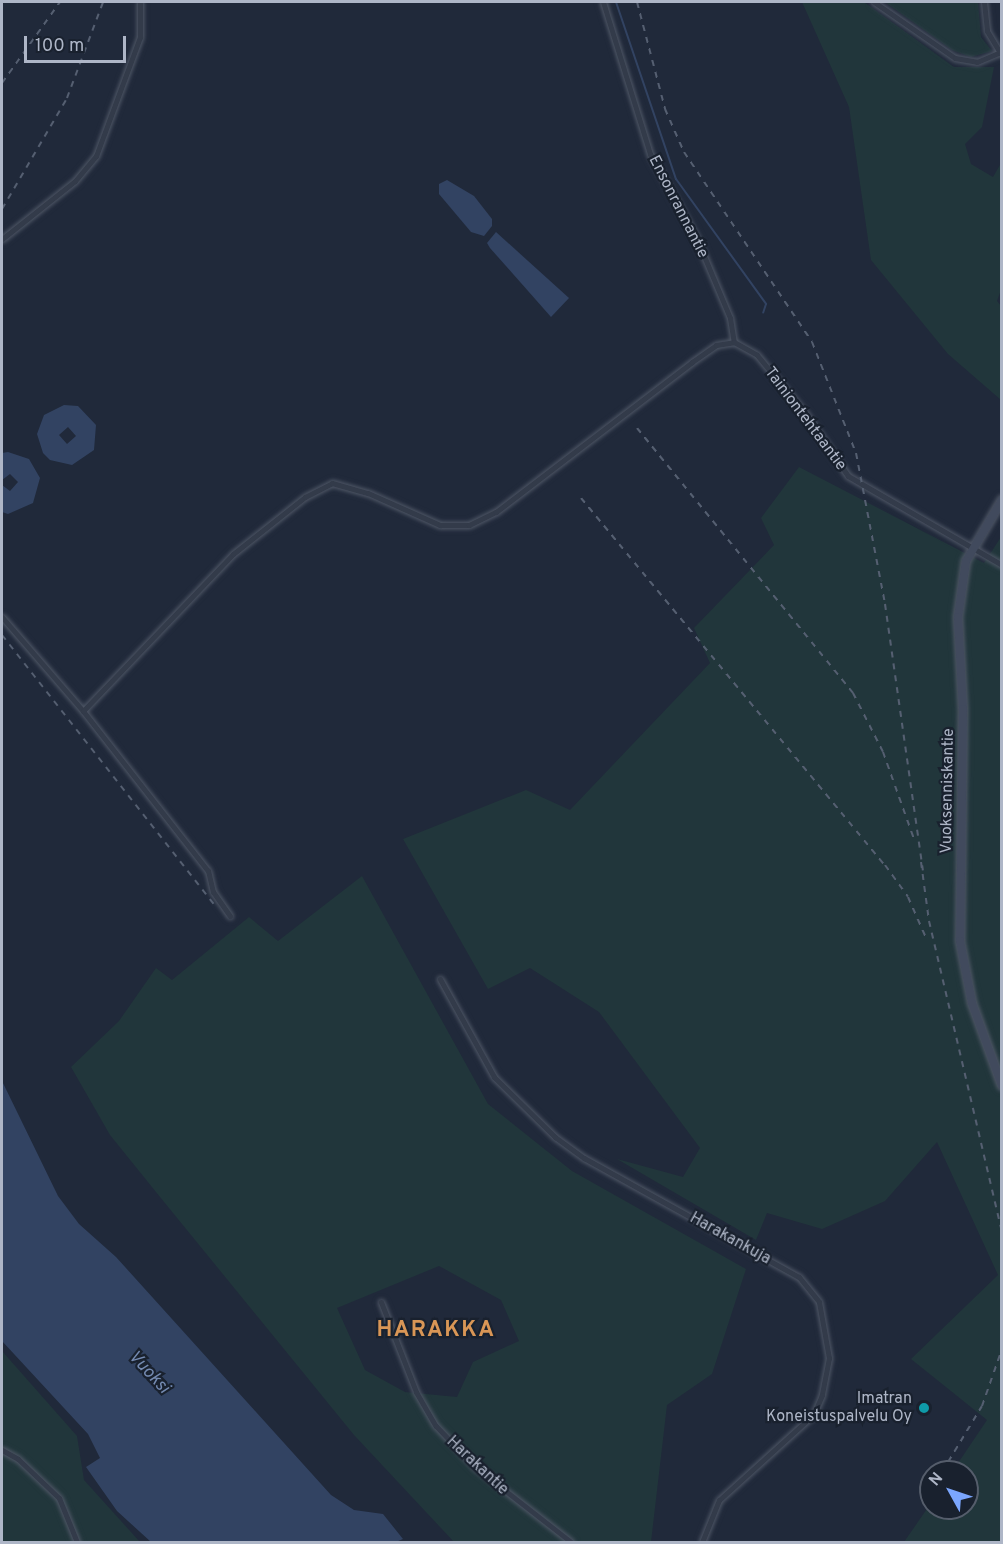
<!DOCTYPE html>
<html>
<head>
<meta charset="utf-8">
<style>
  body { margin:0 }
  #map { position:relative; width:1003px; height:1544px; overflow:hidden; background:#20293a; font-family:Overpass,sans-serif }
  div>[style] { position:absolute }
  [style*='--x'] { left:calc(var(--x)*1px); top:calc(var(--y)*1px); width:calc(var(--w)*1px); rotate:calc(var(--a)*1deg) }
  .green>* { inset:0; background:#21363b }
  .water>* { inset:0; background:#324362 }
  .stream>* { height:2px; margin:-1px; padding:0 1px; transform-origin:1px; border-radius:1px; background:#324362 }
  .roads { filter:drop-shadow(0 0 2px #4e5665) drop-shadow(0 0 2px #4e5665) }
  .street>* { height:5px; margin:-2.5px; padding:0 2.5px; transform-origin:2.5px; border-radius:2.5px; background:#333b4a }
  .secondary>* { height:8px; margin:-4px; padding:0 4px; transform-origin:4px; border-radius:4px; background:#414a5d }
  .rail>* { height:2px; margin-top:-1px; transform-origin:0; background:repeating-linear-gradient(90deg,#555f71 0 6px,transparent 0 12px) }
  .dots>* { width:16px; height:16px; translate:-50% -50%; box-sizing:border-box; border:3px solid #19212e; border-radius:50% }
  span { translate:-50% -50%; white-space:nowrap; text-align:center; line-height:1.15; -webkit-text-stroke:4.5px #19212e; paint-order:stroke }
  .street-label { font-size:16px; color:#aeb6c7 }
  .poi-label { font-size:16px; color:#aeb6c7 }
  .right { translate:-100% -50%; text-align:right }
  .water-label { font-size:18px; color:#748ab1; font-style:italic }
  .district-label { font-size:22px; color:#d99656; font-weight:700; letter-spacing:1.5px }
  .frame { position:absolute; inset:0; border:3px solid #aeb6c7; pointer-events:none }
  .north { position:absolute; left:919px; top:1460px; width:60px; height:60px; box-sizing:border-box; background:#19212e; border:2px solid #555d6b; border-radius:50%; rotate:310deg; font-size:16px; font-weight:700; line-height:24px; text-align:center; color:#aeb6c7 }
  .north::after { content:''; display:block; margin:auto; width:21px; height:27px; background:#7ba6fe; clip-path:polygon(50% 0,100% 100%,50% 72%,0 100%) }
  .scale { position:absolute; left:24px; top:36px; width:102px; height:27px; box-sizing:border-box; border:3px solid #aeb6c7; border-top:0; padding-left:8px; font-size:18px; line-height:21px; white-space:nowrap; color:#aeb6c7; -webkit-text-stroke:4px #19212e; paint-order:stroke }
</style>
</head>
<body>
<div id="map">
  <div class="green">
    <i style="clip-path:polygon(802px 2px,864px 2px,954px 67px,994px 67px,982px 127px,965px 144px,971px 164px,993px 177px,1001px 163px,1002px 287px,997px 301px,1002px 307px,1001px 400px,948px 354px,871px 260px,849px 107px)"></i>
    <i style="clip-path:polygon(885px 2px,978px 2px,981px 37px,992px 51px,971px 57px,952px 50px)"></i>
    <i style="clip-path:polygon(799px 467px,984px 563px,1001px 537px,1001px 1542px,904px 1542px,931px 1503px,931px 1508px,967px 1508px,967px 1472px,952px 1472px,987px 1420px,911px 1359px,998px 1275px,937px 1142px,885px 1201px,822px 1229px,767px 1213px,756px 1240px,617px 1159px,683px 1177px,700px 1148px,599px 1012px,530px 968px,488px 989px,403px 839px,526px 790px,570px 810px,710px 663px,694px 628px,774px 545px,761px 518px)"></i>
    <i style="clip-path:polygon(evenodd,362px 876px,488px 1104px,572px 1171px,746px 1269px,712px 1374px,667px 1405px,651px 1542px,454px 1542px,354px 1435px,160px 1197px,110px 1135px,71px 1067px,119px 1021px,156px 968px,172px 980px,249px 917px,278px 941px,362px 876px,439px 1266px,501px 1300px,519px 1341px,473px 1362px,457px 1397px,405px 1392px,365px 1370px,337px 1308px,439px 1266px)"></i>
    <i style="clip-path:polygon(2px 1351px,77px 1436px,84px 1480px,140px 1542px,2px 1542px)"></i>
  </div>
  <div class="water">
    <i style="clip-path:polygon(447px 180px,474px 196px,492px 219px,492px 226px,484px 236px,471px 232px,439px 194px,439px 184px)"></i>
    <i style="clip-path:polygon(496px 232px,569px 298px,551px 317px,490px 248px,487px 243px)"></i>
    <i style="clip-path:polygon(evenodd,64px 405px,78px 406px,96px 425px,94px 450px,72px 465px,50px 460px,43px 453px,37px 434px,44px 415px,64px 405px,68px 427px,76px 436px,67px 444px,59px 435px,68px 427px)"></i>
    <i style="clip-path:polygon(8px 452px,29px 459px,40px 478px,33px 503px,8px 514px,2px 512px,2px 485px,10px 491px,18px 482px,10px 474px,2px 480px,2px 453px)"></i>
    <i style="clip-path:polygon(2px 1081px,58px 1196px,79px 1224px,116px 1257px,331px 1495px,354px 1510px,383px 1514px,403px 1539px,396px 1542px,151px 1542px,117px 1511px,86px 1467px,100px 1458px,88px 1434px,2px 1341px)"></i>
  </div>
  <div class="stream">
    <i style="--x:616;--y:2;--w:187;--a:71.3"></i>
    <i style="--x:676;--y:179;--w:154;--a:54.2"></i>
    <i style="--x:766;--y:304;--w:9;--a:108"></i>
  </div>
  <div class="roads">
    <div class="street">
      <i style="--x:603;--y:2;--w:159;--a:72.8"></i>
      <i style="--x:650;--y:154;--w:95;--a:61"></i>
      <i style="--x:696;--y:237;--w:88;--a:67.2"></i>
      <i style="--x:730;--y:318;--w:24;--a:81"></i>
      <i style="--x:874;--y:2;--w:98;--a:34.7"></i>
      <i style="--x:955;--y:58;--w:22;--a:10"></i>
      <i style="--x:977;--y:62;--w:25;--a:-23"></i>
      <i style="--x:984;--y:2;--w:29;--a:84"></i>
      <i style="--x:987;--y:31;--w:26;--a:59"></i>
      <i style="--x:2;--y:239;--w:93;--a:-38.5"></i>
      <i style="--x:75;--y:181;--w:33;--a:-50"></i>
      <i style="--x:96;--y:156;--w:127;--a:-69.7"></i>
      <i style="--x:140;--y:37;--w:35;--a:-90"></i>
      <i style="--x:2;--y:617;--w:124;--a:49.2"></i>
      <i style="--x:230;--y:916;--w:29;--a:-125"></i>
      <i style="--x:213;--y:892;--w:22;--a:-103"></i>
      <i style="--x:208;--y:871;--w:203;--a:-128"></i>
      <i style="--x:83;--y:711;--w:217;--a:-46.3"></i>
      <i style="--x:233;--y:554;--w:92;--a:-38.4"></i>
      <i style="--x:305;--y:497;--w:30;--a:-27"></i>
      <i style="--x:332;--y:483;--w:37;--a:16"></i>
      <i style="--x:368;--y:493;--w:79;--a:24"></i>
      <i style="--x:440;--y:525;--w:29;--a:0"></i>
      <i style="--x:469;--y:525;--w:30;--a:-26"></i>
      <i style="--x:496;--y:512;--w:247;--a:-37.4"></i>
      <i style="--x:692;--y:362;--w:29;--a:-35"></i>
      <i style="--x:716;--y:345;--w:18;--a:-9"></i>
      <i style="--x:734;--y:342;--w:26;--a:29"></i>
      <i style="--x:757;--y:355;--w:75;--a:50.4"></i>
      <i style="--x:805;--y:413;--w:76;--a:55.7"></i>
      <i style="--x:848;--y:476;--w:178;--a:30"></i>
      <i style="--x:440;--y:979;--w:112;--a:61.1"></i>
      <i style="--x:494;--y:1077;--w:86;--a:44.5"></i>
      <i style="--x:555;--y:1137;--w:36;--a:36"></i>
      <i style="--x:584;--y:1158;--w:246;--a:29"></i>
      <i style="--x:799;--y:1277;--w:32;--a:51"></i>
      <i style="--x:819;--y:1302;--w:57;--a:79.9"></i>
      <i style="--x:829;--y:1358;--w:38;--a:101"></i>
      <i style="--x:822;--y:1395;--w:21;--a:113"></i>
      <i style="--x:814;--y:1414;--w:128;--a:137.8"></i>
      <i style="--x:719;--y:1500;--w:45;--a:112"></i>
      <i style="--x:381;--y:1302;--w:97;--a:68.7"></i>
      <i style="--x:416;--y:1392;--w:39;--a:60"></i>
      <i style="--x:436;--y:1426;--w:57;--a:46.4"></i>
      <i style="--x:475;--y:1467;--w:122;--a:38"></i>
      <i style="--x:2;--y:1450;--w:18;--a:29"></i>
      <i style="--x:18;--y:1459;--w:57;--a:43.6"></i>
      <i style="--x:59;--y:1498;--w:48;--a:67.8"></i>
    </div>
    <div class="secondary">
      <i style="--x:1002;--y:500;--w:71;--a:120.5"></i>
      <i style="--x:966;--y:561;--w:57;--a:98.1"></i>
      <i style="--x:958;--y:617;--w:92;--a:86.9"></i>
      <i style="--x:963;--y:709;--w:232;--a:90.7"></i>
      <i style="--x:960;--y:941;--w:63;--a:79"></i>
      <i style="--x:972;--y:1003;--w:88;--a:70.1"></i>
    </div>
  </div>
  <div class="rail">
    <i style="--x:637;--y:2;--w:111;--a:75.3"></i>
    <i style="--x:665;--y:109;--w:47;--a:66.2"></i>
    <i style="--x:684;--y:152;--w:229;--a:56"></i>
    <i style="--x:812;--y:342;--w:119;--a:68.4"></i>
    <i style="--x:856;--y:453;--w:154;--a:79.1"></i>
    <i style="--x:885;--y:604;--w:269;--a:81.9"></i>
    <i style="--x:2;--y:83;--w:100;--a:-54.4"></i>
    <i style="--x:2;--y:209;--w:129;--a:-59.6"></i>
    <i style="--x:67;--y:98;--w:103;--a:-69.4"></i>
    <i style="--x:637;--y:428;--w:342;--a:50.8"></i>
    <i style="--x:853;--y:693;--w:66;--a:63"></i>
    <i style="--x:883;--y:752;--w:92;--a:70.4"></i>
    <i style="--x:581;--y:498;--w:477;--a:50.4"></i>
    <i style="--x:885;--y:865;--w:39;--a:54"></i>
    <i style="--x:908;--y:897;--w:47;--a:66.2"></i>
    <i style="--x:2;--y:635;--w:347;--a:51.8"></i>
    <i style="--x:921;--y:862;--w:60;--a:82.3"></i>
    <i style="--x:929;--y:921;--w:320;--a:76.8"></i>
    <i style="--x:942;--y:1472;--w:77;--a:-58.8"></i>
    <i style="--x:982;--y:1406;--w:60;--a:-70.7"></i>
  </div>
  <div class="dots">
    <i style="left:924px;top:1408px;background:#0f9aa8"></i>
  </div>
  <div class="street-label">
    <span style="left:678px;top:207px;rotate:63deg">Ensonrannantie</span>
    <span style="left:805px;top:419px;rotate:53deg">Tainiontehtaantie</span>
    <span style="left:948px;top:791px;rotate:-89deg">Vuoksenniskantie</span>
    <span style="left:730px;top:1239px;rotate:29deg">Harakankuja</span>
    <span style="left:477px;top:1466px;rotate:43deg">Harakantie</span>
  </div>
  <div class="poi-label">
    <span class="right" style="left:912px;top:1408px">Imatran<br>Koneistuspalvelu Oy</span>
  </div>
  <div class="water-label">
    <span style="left:148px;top:1373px;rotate:47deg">Vuoksi</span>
  </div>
  <div class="district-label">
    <span style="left:436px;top:1331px">HARAKKA</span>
  </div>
  <div class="frame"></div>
  <div class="north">N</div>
  <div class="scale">100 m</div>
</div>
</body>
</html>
